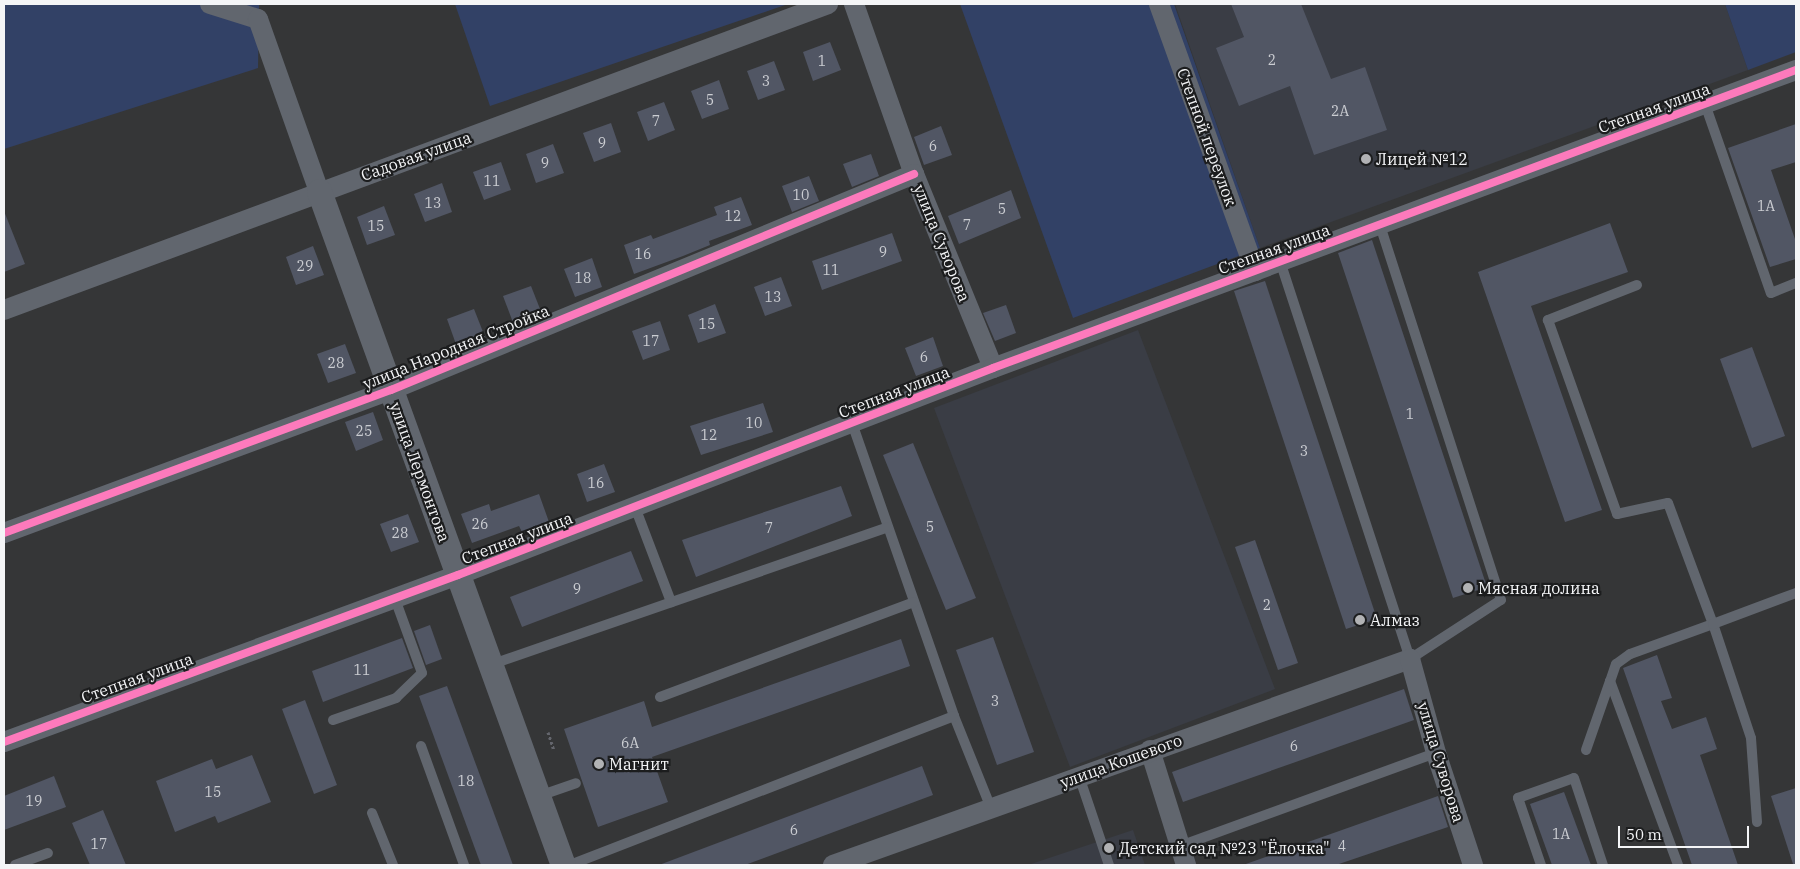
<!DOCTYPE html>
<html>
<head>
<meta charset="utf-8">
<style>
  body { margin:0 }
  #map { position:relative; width:1800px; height:869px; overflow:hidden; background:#353637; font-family:"IBM Plex Serif",serif }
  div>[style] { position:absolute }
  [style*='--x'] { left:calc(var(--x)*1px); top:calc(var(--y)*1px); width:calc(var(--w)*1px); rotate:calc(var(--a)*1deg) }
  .built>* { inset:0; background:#3a3d45 }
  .green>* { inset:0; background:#324166 }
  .building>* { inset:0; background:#515664 }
  .path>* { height:3px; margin-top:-1.5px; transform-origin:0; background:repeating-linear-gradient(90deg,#64666d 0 2.5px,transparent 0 5px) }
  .service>* { height:10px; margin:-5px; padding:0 5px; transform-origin:5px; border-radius:5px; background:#61666e }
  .minor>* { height:20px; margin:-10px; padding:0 10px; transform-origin:10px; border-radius:10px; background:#61666e }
  .tertiary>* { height:25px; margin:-12.5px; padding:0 12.5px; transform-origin:12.5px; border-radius:12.5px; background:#61666e }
  .cycleway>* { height:8px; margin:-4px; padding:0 4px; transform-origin:4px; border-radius:4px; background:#fd7abc }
  .dots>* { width:14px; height:14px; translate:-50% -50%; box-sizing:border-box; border:2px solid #1c1d1e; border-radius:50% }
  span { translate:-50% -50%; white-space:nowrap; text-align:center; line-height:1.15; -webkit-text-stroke:4.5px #1c1d1e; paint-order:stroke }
  .number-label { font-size:14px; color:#cbcdd2 }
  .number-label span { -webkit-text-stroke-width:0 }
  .street-label { font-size:16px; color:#f4f5f7 }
  .poi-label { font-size:16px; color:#f4f5f7 }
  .left { translate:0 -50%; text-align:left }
  .frame { position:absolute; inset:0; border:5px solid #f4f5f7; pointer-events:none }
  .scale { position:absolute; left:1618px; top:826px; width:131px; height:22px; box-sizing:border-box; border:2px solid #f4f5f7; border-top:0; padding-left:6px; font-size:15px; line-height:18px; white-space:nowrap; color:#f4f5f7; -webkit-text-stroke:4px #1c1d1e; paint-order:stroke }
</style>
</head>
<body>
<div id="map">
  <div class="built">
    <i style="clip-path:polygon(1175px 4px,1725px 4px,1748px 70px,1260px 248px)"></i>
    <i style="clip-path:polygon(1138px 330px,1275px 689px,1070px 767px,934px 408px)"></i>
    <i style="clip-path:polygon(1133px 830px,1145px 865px,1028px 865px)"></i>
  </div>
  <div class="green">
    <i style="clip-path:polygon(4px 4px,259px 4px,258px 68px,4px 149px)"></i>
    <i style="clip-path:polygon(455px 4px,788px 4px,490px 106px)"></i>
    <i style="clip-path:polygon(960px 4px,1174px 4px,1260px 248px,1073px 318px)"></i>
    <i style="clip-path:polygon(1725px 4px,1796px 4px,1796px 52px,1748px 70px)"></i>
  </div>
  <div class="building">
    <i style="clip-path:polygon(1231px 4px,1301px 4px,1331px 79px,1365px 67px,1387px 130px,1314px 155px,1290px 86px,1239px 106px,1216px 48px,1244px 37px)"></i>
    <i style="clip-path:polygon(830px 42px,841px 70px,813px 81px,803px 52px)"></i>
    <i style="clip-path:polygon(774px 61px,785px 90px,758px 100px,747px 71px)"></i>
    <i style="clip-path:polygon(719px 80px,729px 109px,702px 119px,691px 91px)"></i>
    <i style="clip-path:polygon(664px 102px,675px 130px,648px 141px,637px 112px)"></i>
    <i style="clip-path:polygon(611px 123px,621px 152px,594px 162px,583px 133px)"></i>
    <i style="clip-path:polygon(1796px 124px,1796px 162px,1771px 170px,1796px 242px,1796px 259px,1770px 267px,1728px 148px)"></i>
    <i style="clip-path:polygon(941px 126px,952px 155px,924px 165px,914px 137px)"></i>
    <i style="clip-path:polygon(553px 144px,564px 173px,536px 183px,526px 154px)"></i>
    <i style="clip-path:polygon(871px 154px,879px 176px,852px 187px,843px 164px)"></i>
    <i style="clip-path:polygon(501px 162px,511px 190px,484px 200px,473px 172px)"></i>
    <i style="clip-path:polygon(809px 176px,819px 201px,792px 212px,782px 186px)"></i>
    <i style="clip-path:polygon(442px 183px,452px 212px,425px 222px,414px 194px)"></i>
    <i style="clip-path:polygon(1011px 190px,1021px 218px,959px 244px,948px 216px)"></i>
    <i style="clip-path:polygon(741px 197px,752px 225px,709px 241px,710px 245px,683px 256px,634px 274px,624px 245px,651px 235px,653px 239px,717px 215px,714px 207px)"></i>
    <i style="clip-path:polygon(384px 206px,395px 235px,367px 245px,357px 217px)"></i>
    <i style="clip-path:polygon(4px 211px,25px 264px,4px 272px)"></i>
    <i style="clip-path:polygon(1610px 223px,1628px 272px,1531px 306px,1602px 510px,1565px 522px,1478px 272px)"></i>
    <i style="clip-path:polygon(892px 233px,902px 261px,822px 290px,812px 261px)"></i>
    <i style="clip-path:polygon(1372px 240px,1487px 587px,1453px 598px,1338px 253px)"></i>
    <i style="clip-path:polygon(313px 246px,324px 275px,296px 285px,286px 257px)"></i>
    <i style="clip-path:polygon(592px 258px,602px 287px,575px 297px,564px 269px)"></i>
    <i style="clip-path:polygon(781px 277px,792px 306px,765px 316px,754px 287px)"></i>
    <i style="clip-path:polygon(1265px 281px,1377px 619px,1346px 629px,1234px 291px)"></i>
    <i style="clip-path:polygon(531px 286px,542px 314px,514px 325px,503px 296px)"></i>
    <i style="clip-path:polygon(715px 304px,726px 333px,698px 343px,688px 315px)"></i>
    <i style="clip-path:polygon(1006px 305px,1016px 333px,995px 341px,983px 313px)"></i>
    <i style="clip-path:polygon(474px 309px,485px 337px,457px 347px,447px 319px)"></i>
    <i style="clip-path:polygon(660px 321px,670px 350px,643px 360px,632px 331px)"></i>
    <i style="clip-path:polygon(933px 337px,943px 366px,916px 376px,905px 348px)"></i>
    <i style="clip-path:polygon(345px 344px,356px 373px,328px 383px,317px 354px)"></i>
    <i style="clip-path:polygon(1752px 347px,1785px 436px,1752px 448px,1720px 359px)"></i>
    <i style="clip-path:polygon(763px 403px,773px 432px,701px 455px,690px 426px)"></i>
    <i style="clip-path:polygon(373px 412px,383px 440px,356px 451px,345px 422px)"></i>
    <i style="clip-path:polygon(913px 443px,976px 598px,946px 610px,883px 455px)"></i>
    <i style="clip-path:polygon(604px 464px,615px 492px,587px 502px,577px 474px)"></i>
    <i style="clip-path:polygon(841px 486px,852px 516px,696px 577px,682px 540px)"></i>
    <i style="clip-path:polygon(539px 494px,549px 522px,522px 532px,519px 526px,472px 543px,461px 514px,489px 504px,491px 511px)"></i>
    <i style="clip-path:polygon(408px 514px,419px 542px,391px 552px,380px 524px)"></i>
    <i style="clip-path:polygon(1255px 540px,1298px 663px,1278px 670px,1235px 547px)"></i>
    <i style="clip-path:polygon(631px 551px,643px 581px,522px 627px,510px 597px)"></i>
    <i style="clip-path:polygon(430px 625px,442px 659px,426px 665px,414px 631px)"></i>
    <i style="clip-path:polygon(993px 637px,1034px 752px,997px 765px,956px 650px)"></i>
    <i style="clip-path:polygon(402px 638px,413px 668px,323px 702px,312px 671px)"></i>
    <i style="clip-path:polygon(901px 639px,910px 666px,652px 757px,668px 802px,598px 827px,564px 729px,644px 701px,652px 727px)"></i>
    <i style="clip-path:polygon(1657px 655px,1672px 698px,1661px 701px,1672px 729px,1706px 717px,1717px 749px,1700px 755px,1738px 865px,1692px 865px,1623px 668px)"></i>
    <i style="clip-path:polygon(447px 686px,513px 865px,481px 865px,419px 696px)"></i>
    <i style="clip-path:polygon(1404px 689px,1414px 720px,1183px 802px,1172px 772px)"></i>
    <i style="clip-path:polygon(305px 700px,337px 785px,314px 794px,282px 709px)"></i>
    <i style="clip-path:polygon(252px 755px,271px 802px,218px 823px,215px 816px,175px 832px,156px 781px,212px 759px,216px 769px)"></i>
    <i style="clip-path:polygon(922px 766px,933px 795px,745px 865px,659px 865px)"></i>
    <i style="clip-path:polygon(54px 776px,66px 807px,4px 830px,4px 796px)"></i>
    <i style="clip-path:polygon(1796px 788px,1796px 864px,1793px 864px,1771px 796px)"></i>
    <i style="clip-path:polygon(1564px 792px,1591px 865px,1552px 865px,1530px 804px)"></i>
    <i style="clip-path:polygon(1438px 796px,1448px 827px,1336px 865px,1243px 865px)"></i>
    <i style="clip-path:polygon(103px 810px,126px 865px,90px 865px,72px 823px)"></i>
  </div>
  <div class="path">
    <i style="--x:548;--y:732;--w:19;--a:72"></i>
  </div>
  <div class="service">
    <i style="--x:1705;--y:104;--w:200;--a:70.8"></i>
    <i style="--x:1771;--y:293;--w:27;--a:-22"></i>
    <i style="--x:1280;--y:261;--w:419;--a:71.9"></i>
    <i style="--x:1410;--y:659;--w:108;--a:-33"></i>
    <i style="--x:1501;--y:600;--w:394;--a:-107.9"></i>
    <i style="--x:1637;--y:285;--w:96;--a:158.5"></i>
    <i style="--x:1548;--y:320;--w:206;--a:70.4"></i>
    <i style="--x:1617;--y:514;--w:52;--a:-12.2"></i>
    <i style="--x:1668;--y:503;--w:129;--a:69.6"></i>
    <i style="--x:1713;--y:624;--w:88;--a:160.1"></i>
    <i style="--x:1630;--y:654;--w:17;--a:144"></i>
    <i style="--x:1616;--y:664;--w:18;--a:109"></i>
    <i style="--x:1610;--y:681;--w:196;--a:69.7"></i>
    <i style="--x:852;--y:423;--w:310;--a:70.8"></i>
    <i style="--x:954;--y:716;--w:99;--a:68.1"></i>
    <i style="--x:635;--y:507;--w:102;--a:69.2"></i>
    <i style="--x:490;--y:665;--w:421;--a:-19.1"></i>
    <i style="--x:660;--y:697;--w:271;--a:-20.5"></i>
    <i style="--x:333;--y:720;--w:67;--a:-19.2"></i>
    <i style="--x:396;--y:698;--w:36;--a:-44"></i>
    <i style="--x:422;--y:673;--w:79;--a:-110"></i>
    <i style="--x:421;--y:746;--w:127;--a:70.1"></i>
    <i style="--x:1586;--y:750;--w:73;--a:-70.8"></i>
    <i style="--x:1079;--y:776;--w:94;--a:71.4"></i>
    <i style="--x:539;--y:796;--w:39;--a:-19"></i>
    <i style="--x:372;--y:813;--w:56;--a:68"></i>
    <i style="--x:1757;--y:822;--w:84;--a:-94.1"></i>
    <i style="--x:1751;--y:738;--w:120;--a:-108.4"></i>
    <i style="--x:1713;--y:624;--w:89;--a:-20.5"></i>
    <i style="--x:1180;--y:846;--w:272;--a:-20"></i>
    <i style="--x:15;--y:865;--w:35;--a:-20"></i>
    <i style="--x:570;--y:865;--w:412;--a:-21.2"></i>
    <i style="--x:1541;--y:865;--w:71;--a:-108.9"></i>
    <i style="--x:1518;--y:798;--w:59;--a:-19.7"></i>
    <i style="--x:1574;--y:778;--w:92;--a:71.6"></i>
  </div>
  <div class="minor">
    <i style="--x:210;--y:4;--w:50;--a:17.4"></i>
    <i style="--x:258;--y:19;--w:182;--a:70.5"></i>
    <i style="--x:854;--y:4;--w:180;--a:70.6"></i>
    <i style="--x:914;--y:174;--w:209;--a:67.8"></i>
    <i style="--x:1159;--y:4;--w:284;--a:70.2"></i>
    <i style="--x:4;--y:310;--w:879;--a:-20.37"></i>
    <i style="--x:4;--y:533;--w:413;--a:-20.3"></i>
    <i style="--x:391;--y:390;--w:566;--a:-22.44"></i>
    <i style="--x:4;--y:742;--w:484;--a:-20.2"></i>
    <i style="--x:458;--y:575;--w:574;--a:-21.15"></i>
    <i style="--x:993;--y:368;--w:857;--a:-20.36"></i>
    <i style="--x:1150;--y:750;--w:121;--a:72.6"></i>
    <i style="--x:833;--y:865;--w:613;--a:-19.65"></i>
    <i style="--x:1410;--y:659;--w:98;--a:74.5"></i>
    <i style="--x:1436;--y:753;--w:118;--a:71.7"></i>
  </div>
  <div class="tertiary">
    <i style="--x:319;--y:191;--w:717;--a:70.1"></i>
  </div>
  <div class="cycleway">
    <i style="--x:4;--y:533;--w:413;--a:-20.3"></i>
    <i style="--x:391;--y:390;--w:566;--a:-22.44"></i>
    <i style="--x:4;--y:742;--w:484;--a:-20.2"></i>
    <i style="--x:458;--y:575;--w:574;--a:-21.15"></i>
    <i style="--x:993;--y:368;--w:857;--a:-20.36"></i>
  </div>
  <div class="dots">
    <i style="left:1366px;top:159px;background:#b1b2b4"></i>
    <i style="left:1468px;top:588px;background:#b1b2b4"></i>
    <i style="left:1360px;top:620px;background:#b1b2b4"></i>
    <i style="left:599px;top:764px;background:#b1b2b4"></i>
    <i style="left:1109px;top:848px;background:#b1b2b4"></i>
  </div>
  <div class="number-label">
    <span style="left:1272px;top:60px">2</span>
    <span style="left:822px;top:61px">1</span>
    <span style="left:766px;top:81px">3</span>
    <span style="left:710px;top:100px">5</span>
    <span style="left:1340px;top:111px">2А</span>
    <span style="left:656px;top:121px">7</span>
    <span style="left:602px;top:143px">9</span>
    <span style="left:933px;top:146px">6</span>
    <span style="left:545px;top:163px">9</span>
    <span style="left:492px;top:181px">11</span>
    <span style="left:801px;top:195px">10</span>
    <span style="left:433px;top:203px">13</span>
    <span style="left:1766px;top:206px">1А</span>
    <span style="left:1002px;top:209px">5</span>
    <span style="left:733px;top:216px">12</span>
    <span style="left:967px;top:225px">7</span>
    <span style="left:376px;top:226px">15</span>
    <span style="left:883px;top:252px">9</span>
    <span style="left:643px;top:254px">16</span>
    <span style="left:305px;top:266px">29</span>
    <span style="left:831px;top:270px">11</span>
    <span style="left:583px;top:278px">18</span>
    <span style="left:773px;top:297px">13</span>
    <span style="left:707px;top:324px">15</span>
    <span style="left:651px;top:341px">17</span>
    <span style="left:924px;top:357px">6</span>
    <span style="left:336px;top:363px">28</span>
    <span style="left:1410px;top:414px">1</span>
    <span style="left:754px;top:423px">10</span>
    <span style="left:364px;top:431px">25</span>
    <span style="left:709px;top:435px">12</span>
    <span style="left:1304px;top:451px">3</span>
    <span style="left:596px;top:483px">16</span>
    <span style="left:480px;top:524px">26</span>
    <span style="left:930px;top:527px">5</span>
    <span style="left:769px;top:528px">7</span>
    <span style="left:400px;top:533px">28</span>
    <span style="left:577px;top:589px">9</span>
    <span style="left:1267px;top:605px">2</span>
    <span style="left:362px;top:670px">11</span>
    <span style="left:995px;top:701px">3</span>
    <span style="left:630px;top:743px">6А</span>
    <span style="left:1294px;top:746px">6</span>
    <span style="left:466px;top:781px">18</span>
    <span style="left:213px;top:792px">15</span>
    <span style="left:34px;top:801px">19</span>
    <span style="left:794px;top:830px">6</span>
    <span style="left:1561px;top:834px">1А</span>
    <span style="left:99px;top:844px">17</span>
    <span style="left:1342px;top:846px">4</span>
  </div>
  <div class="street-label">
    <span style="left:1654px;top:108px;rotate:-20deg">Степная улица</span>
    <span style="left:1207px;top:137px;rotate:70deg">Степной переулок</span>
    <span style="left:416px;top:156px;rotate:-20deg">Садовая улица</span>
    <span style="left:942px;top:243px;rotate:68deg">улица Суворова</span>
    <span style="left:1274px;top:249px;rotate:-20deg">Степная улица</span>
    <span style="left:456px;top:347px;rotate:-22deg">улица Народная Стройка</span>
    <span style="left:894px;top:392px;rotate:-21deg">Степная улица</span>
    <span style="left:420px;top:472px;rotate:70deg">улица Лермонтова</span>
    <span style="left:517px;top:538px;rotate:-21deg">Степная улица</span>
    <span style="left:137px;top:678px;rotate:-20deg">Степная улица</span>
    <span style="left:1121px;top:761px;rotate:-20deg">улица Кошевого</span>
    <span style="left:1441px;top:762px;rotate:73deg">улица Суворова</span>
  </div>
  <div class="poi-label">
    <span class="left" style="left:1376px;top:159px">Лицей №12</span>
    <span class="left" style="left:1478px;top:588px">Мясная долина</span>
    <span class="left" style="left:1370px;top:620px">Алмаз</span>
    <span class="left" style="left:609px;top:764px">Магнит</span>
    <span class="left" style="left:1119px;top:848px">Детский сад №23 "Ёлочка"</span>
  </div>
  <div class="frame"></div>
  <div class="scale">50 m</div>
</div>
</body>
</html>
